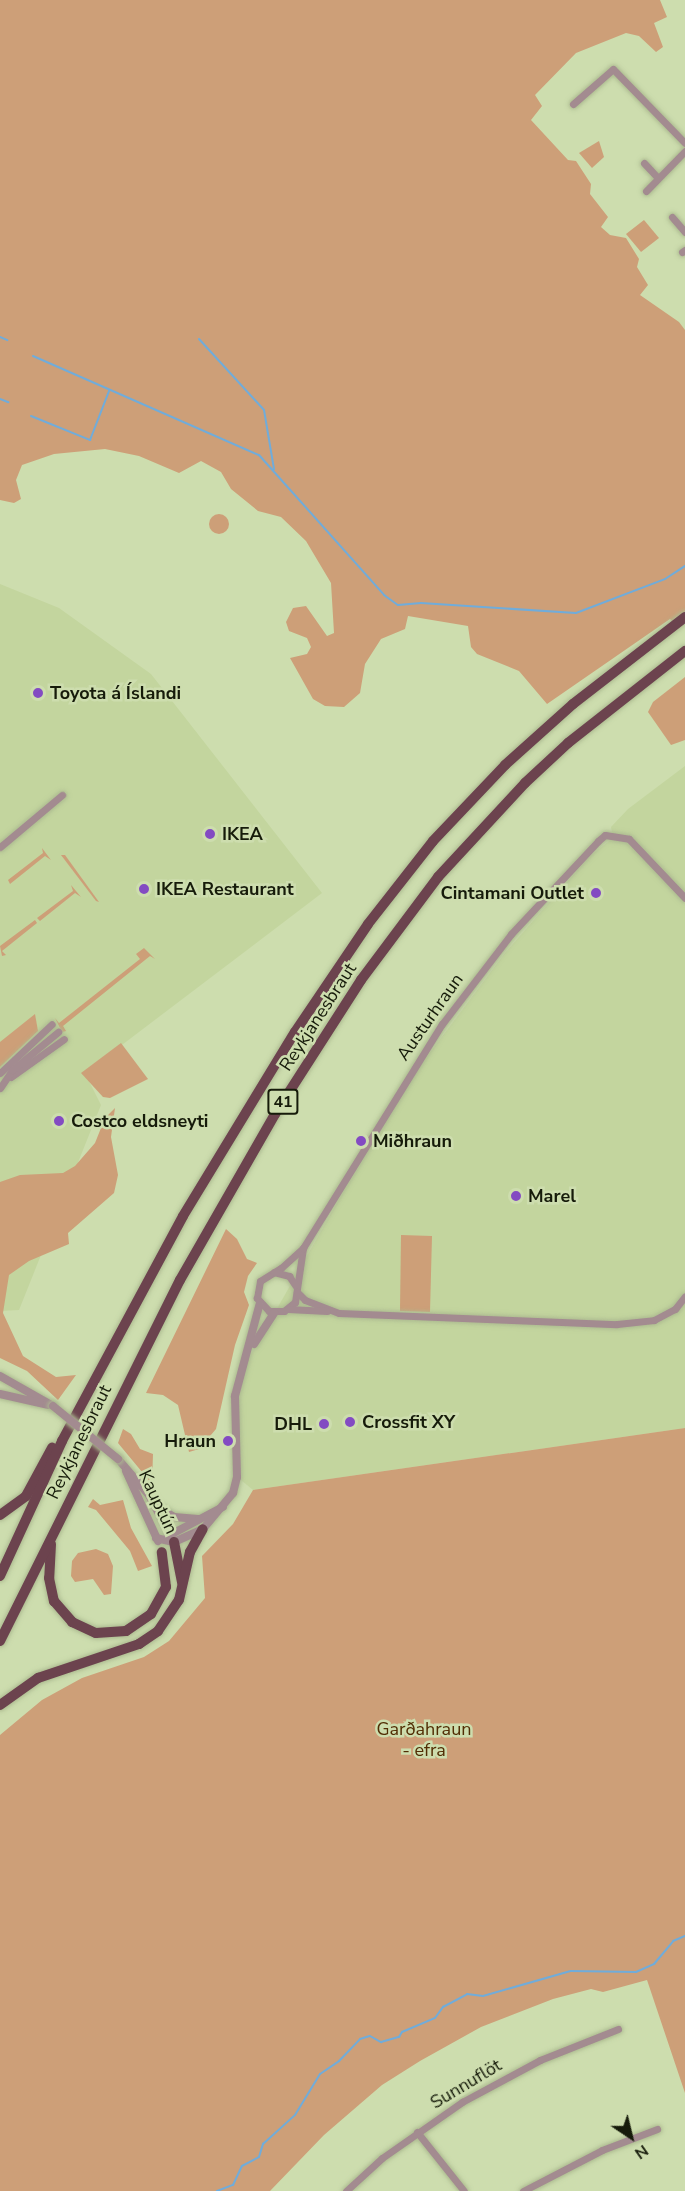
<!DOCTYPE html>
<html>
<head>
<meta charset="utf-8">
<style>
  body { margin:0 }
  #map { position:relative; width:685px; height:2191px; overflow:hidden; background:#cdddae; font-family:"Nunito Sans",sans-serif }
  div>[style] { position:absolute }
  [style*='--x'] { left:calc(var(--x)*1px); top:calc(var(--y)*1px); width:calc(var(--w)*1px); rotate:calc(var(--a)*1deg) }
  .built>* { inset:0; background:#c3d59e }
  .green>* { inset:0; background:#cd9f78 }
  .round { border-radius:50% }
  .stream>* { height:2px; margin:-1px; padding:0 1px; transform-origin:1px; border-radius:1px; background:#70acda }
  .roads { filter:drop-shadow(0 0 2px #acba90) drop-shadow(0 0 2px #acba90) }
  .minor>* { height:7px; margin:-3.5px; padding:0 3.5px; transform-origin:3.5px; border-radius:3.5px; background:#a38b90 }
  .tertiary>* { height:8px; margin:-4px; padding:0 4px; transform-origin:4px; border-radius:4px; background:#a38b90 }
  .trunk>* { height:10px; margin:-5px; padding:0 5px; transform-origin:5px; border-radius:5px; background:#6c434e }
  .bridges { filter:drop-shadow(0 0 2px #acba90) drop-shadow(0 0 2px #acba90) }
  .tertiary-bridge>* { height:8px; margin:-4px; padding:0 4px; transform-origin:4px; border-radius:4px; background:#a38b90 }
  .dots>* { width:16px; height:16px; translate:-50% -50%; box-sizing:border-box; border:3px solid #cdddae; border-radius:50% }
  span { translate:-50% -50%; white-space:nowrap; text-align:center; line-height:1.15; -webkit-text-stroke:5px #cdddae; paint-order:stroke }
  .shield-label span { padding:2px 4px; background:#cdddae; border:2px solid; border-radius:4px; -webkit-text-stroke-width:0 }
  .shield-label { font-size:16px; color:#161b0a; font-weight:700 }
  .poi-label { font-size:18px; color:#161b0a; font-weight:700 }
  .left { translate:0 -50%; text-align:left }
  .right { translate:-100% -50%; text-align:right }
  .street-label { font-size:18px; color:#161b0a }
  .park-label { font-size:18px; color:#512d04 }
  .north { position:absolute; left:601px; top:2107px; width:60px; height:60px; -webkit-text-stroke:4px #cdddae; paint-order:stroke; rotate:145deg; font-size:16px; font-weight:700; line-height:24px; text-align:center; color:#161b0a }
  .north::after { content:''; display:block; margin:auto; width:21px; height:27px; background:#161b0a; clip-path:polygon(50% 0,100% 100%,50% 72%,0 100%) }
</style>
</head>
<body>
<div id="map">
  <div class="built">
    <i style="clip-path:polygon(0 584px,59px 608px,151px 674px,322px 893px,85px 1073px,101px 1105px,19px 1310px,0 1311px)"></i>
    <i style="clip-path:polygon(685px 766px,685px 1428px,253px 1490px,235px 1475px,234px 1420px,241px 1372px,341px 1196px,420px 1066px,505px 953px,590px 856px,613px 838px,611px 827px,628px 809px)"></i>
  </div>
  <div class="green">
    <i style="clip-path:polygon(0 0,660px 0,667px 17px,654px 23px,663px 47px,656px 52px,639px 36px,626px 33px,576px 53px,535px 95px,542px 106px,531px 120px,568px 160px,576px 161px,591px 184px,590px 194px,608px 217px,601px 227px,610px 235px,626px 238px,639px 259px,637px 267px,648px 285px,640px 295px,679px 322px,685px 330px,685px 613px,673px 622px,670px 619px,547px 704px,519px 671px,477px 654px,471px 647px,468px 626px,408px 616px,405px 629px,381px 639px,365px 664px,360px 693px,344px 707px,325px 706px,313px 699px,290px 658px,307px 654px,311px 647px,307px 638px,289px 631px,286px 622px,293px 608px,306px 606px,327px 636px,334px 633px,331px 583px,306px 541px,281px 517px,258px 511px,231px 489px,221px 472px,201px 461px,179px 473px,139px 456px,105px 449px,54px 454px,22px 465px,16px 480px,21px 499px,14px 503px,0 500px)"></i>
    <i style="clip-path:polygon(599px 141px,604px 157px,592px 168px,579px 153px)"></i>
    <i style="clip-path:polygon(644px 220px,659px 238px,641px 252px,626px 234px)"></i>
    <i class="round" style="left:209px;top:514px;width:20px;height:20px"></i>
    <i style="clip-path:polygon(685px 677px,685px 740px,671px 745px,648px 712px,653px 702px)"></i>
    <i style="clip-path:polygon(42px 848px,51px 860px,45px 856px,10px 884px,8px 880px,43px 853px)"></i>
    <i style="clip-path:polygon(61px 855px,65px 855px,99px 902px,96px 901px)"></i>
    <i style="clip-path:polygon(71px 885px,81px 897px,75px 893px,40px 921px,37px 918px,73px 891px)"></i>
    <i style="clip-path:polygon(35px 920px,37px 923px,2px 951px,6px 955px,2px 956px,0 946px)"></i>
    <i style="clip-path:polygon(144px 948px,155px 959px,150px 956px,63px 1026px,66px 1031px,62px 1032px,55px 1018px,59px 1023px,140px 959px,136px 954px)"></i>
    <i style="clip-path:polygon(35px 1014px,38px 1031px,0 1067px,0 1042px)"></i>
    <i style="clip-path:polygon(121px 1043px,148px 1079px,110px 1098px,103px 1097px,81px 1073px)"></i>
    <i style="clip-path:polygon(115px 1108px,111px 1137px,118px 1175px,114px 1193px,68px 1233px,69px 1244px,29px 1261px,9px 1275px,3px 1313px,23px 1356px,56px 1377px,76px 1375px,58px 1400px,27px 1371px,0 1358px,0 1182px,20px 1175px,63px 1173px,75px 1166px,95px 1143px,105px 1118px)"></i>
    <i style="clip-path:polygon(226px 1229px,237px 1239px,247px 1259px,257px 1263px,248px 1276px,244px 1292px,249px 1305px,235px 1345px,216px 1429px,199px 1449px,189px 1452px,178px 1405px,163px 1395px,146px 1393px)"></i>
    <i style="clip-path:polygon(401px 1235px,432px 1236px,430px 1312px,400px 1311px)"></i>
    <i style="clip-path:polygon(685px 1428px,685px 2093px,647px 1980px,603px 1992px,591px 1989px,553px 1999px,481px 2027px,420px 2061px,382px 2085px,324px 2135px,270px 2191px,0 2191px,0 1735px,42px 1700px,82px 1678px,144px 1657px,169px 1641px,205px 1598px,202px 1556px,233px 1524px,253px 1490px)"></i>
    <i style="clip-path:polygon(123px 1429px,131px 1434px,140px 1449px,153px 1454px,152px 1484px,118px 1443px)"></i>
    <i style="clip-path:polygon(93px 1499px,100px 1505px,123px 1500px,131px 1528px,152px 1566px,138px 1571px,130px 1551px,96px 1510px,88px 1507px)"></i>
    <i style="clip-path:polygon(96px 1549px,108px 1554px,113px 1566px,111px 1594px,104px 1595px,93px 1579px,75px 1582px,71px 1576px,72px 1561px,78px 1553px)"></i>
  </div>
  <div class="stream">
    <i style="--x:0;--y:337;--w:8;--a:23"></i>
    <i style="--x:199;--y:339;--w:96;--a:47.5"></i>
    <i style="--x:264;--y:410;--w:60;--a:80.4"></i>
    <i style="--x:33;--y:356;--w:247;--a:23.7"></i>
    <i style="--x:259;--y:455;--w:188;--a:48.2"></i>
    <i style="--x:384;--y:595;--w:17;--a:36"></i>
    <i style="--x:398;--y:605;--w:23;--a:-5"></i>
    <i style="--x:421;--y:603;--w:155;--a:3.7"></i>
    <i style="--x:576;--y:613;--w:95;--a:-20.9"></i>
    <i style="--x:665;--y:579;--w:24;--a:-33"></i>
    <i style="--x:0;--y:399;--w:9;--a:21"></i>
    <i style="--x:31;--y:416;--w:64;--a:22.1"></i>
    <i style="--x:90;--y:440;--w:53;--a:-68.8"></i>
    <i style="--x:217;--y:2191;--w:17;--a:-21"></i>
    <i style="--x:233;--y:2185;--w:21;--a:-65"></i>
    <i style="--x:242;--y:2166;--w:19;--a:-28"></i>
    <i style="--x:259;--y:2157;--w:14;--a:-73"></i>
    <i style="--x:263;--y:2144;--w:43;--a:-42.2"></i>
    <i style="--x:295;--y:2115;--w:48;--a:-58.6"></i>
    <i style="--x:320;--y:2074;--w:23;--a:-34"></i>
    <i style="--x:339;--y:2061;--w:30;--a:-46"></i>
    <i style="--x:360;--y:2039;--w:10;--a:-17"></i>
    <i style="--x:370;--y:2036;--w:13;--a:29"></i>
    <i style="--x:381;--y:2042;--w:19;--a:-16"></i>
    <i style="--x:399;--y:2037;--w:6;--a:-59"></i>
    <i style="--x:402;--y:2032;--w:36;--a:-23"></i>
    <i style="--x:435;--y:2018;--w:14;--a:-54"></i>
    <i style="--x:443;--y:2007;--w:27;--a:-28"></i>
    <i style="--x:467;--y:1994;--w:16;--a:7"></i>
    <i style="--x:483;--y:1996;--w:91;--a:-15.9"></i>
    <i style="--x:571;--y:1971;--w:65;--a:0.9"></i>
    <i style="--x:636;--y:1972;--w:20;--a:-24"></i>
    <i style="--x:654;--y:1964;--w:30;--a:-50"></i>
    <i style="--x:673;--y:1941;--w:13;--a:-23"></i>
  </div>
  <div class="roads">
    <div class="minor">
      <i style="--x:573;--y:104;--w:53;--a:-41.2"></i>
      <i style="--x:613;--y:69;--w:103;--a:45.8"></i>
      <i style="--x:644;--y:163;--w:19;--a:47"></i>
      <i style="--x:646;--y:191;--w:56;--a:-45.7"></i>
      <i style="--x:672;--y:217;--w:20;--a:49"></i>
      <i style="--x:682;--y:252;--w:4;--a:-34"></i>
      <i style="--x:0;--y:847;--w:81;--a:-40"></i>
      <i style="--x:0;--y:1073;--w:71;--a:-43.3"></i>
      <i style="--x:11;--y:1077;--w:65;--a:-35.6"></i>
      <i style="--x:0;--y:1088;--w:22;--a:-56"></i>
      <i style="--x:12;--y:1070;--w:60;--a:-39.6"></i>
      <i style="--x:303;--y:1248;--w:55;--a:98.4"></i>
      <i style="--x:295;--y:1302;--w:14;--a:141"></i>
      <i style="--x:284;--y:1311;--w:15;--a:180"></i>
      <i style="--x:269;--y:1311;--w:18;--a:-133"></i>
      <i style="--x:257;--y:1298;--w:17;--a:-80"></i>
      <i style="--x:260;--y:1281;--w:25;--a:-32"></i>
      <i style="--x:281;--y:1268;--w:30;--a:-42"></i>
      <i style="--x:303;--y:1248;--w:264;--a:-58.2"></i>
      <i style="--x:442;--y:1024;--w:113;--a:-52.5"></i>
      <i style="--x:511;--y:934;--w:127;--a:-46.9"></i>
      <i style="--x:598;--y:841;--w:9;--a:-41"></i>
      <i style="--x:605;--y:835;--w:24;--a:9"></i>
      <i style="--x:629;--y:839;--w:81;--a:46.5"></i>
      <i style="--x:274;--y:1272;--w:16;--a:15"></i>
      <i style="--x:289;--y:1276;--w:14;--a:56"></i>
      <i style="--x:297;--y:1292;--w:11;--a:45"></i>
      <i style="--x:305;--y:1300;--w:36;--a:21"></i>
      <i style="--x:339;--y:1313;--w:278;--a:2.3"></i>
      <i style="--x:617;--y:1324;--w:37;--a:-6"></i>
      <i style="--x:654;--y:1320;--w:24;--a:-28"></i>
      <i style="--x:675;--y:1309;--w:16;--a:-52"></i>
      <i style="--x:288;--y:1309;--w:39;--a:3"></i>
      <i style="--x:417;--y:2132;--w:75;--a:51.5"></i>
      <i style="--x:346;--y:2191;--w:49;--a:-42.5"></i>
      <i style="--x:382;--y:2158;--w:98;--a:-35"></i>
      <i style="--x:462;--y:2102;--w:89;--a:-28.3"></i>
      <i style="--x:540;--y:2060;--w:84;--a:-21.7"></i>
      <i style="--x:523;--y:2191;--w:89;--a:-27.4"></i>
      <i style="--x:602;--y:2150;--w:59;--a:-20.9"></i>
    </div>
    <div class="tertiary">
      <i style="--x:254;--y:1344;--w:37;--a:-57"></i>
      <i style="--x:0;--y:1376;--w:61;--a:29.5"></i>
      <i style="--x:0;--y:1394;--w:50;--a:12.7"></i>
      <i style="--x:118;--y:1459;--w:48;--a:49.3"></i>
      <i style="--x:149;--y:1495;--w:53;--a:62"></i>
      <i style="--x:126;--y:1471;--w:77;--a:65.4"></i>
      <i style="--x:159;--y:1508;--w:17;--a:31"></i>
      <i style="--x:174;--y:1517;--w:24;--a:5"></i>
      <i style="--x:168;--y:1536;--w:62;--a:-27.8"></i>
      <i style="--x:156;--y:1538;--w:18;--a:13"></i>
      <i style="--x:174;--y:1542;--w:32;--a:-24"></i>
      <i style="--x:203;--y:1529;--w:47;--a:-50.2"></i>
      <i style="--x:233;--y:1493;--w:16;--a:-76"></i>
      <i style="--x:237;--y:1477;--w:81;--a:-91.4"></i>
      <i style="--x:235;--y:1396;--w:96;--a:-75"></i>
    </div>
    <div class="trunk">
      <i style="--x:0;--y:1515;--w:32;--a:-36"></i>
      <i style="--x:26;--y:1496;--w:55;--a:-61.6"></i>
      <i style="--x:174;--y:1542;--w:41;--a:78.7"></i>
      <i style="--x:51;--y:1544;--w:34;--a:93"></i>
      <i style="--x:49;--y:1578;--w:24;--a:78"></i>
      <i style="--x:54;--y:1601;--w:28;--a:49"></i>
      <i style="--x:72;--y:1622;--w:26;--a:25"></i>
      <i style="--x:96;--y:1633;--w:30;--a:-4"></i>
      <i style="--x:126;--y:1631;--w:30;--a:-34"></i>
      <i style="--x:151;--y:1614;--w:31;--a:-61"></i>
      <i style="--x:166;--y:1587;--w:35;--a:-97"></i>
      <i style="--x:0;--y:1576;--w:149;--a:-65.3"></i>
      <i style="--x:62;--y:1441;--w:255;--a:-61.7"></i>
      <i style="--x:183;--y:1216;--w:215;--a:-58.7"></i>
      <i style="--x:295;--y:1032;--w:130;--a:-55.9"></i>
      <i style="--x:368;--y:924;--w:105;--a:-51.9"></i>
      <i style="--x:433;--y:841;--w:105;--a:-46.5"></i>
      <i style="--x:505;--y:765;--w:91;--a:-41.9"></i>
      <i style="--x:573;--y:704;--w:142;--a:-37.8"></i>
      <i style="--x:0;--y:1641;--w:403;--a:-63.5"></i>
      <i style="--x:180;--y:1280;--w:191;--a:-60.2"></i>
      <i style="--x:275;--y:1114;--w:159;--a:-57.3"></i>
      <i style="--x:361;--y:980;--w:129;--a:-53.2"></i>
      <i style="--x:438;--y:877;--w:128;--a:-47.2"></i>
      <i style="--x:525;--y:783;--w:59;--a:-42.9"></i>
      <i style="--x:568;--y:743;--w:149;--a:-38.2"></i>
      <i style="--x:0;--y:1705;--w:47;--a:-35.4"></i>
      <i style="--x:38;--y:1678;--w:107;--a:-18.6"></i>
      <i style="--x:139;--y:1644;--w:23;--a:-34"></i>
      <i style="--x:158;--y:1631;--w:37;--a:-56"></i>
      <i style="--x:179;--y:1600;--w:49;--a:-77.1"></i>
      <i style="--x:190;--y:1552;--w:26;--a:-61"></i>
    </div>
  </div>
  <div class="bridges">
    <div class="tertiary-bridge">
      <i style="--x:53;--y:1406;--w:84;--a:39.2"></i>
    </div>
  </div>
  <div class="dots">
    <i style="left:38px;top:693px;background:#834bc2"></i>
    <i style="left:210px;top:834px;background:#834bc2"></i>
    <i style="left:144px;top:889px;background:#834bc2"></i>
    <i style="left:596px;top:893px;background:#834bc2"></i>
    <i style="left:59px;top:1121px;background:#834bc2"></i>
    <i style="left:361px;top:1141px;background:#834bc2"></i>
    <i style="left:516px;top:1196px;background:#834bc2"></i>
    <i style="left:350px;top:1422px;background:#834bc2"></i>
    <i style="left:324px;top:1424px;background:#834bc2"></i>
    <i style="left:228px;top:1441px;background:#834bc2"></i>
  </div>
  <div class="shield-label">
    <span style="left:283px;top:1102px">41</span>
  </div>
  <div class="poi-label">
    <span class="left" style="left:50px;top:693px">Toyota á Íslandi</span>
    <span class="left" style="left:222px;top:834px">IKEA</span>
    <span class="left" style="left:156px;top:889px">IKEA Restaurant</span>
    <span class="right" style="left:584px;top:893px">Cintamani Outlet</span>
    <span class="left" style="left:71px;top:1121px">Costco eldsneyti</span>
    <span class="left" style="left:373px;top:1141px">Miðhraun</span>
    <span class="left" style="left:528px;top:1196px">Marel</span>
    <span class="left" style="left:362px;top:1422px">Crossfit XY</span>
    <span class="right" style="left:312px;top:1424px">DHL</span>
    <span class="right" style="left:216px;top:1441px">Hraun</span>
  </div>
  <div class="street-label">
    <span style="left:318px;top:1017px;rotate:-57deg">Reykjanesbraut</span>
    <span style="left:430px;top:1017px;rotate:-55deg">Austurhraun</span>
    <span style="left:79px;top:1442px;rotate:-64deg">Reykjanesbraut</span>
    <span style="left:158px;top:1502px;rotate:65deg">Kauptún</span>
    <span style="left:466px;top:2084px;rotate:-31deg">Sunnuflöt</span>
  </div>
  <div class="park-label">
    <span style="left:424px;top:1740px">Garðahraun<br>- efra</span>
  </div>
  <div class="north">N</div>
</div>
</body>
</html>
